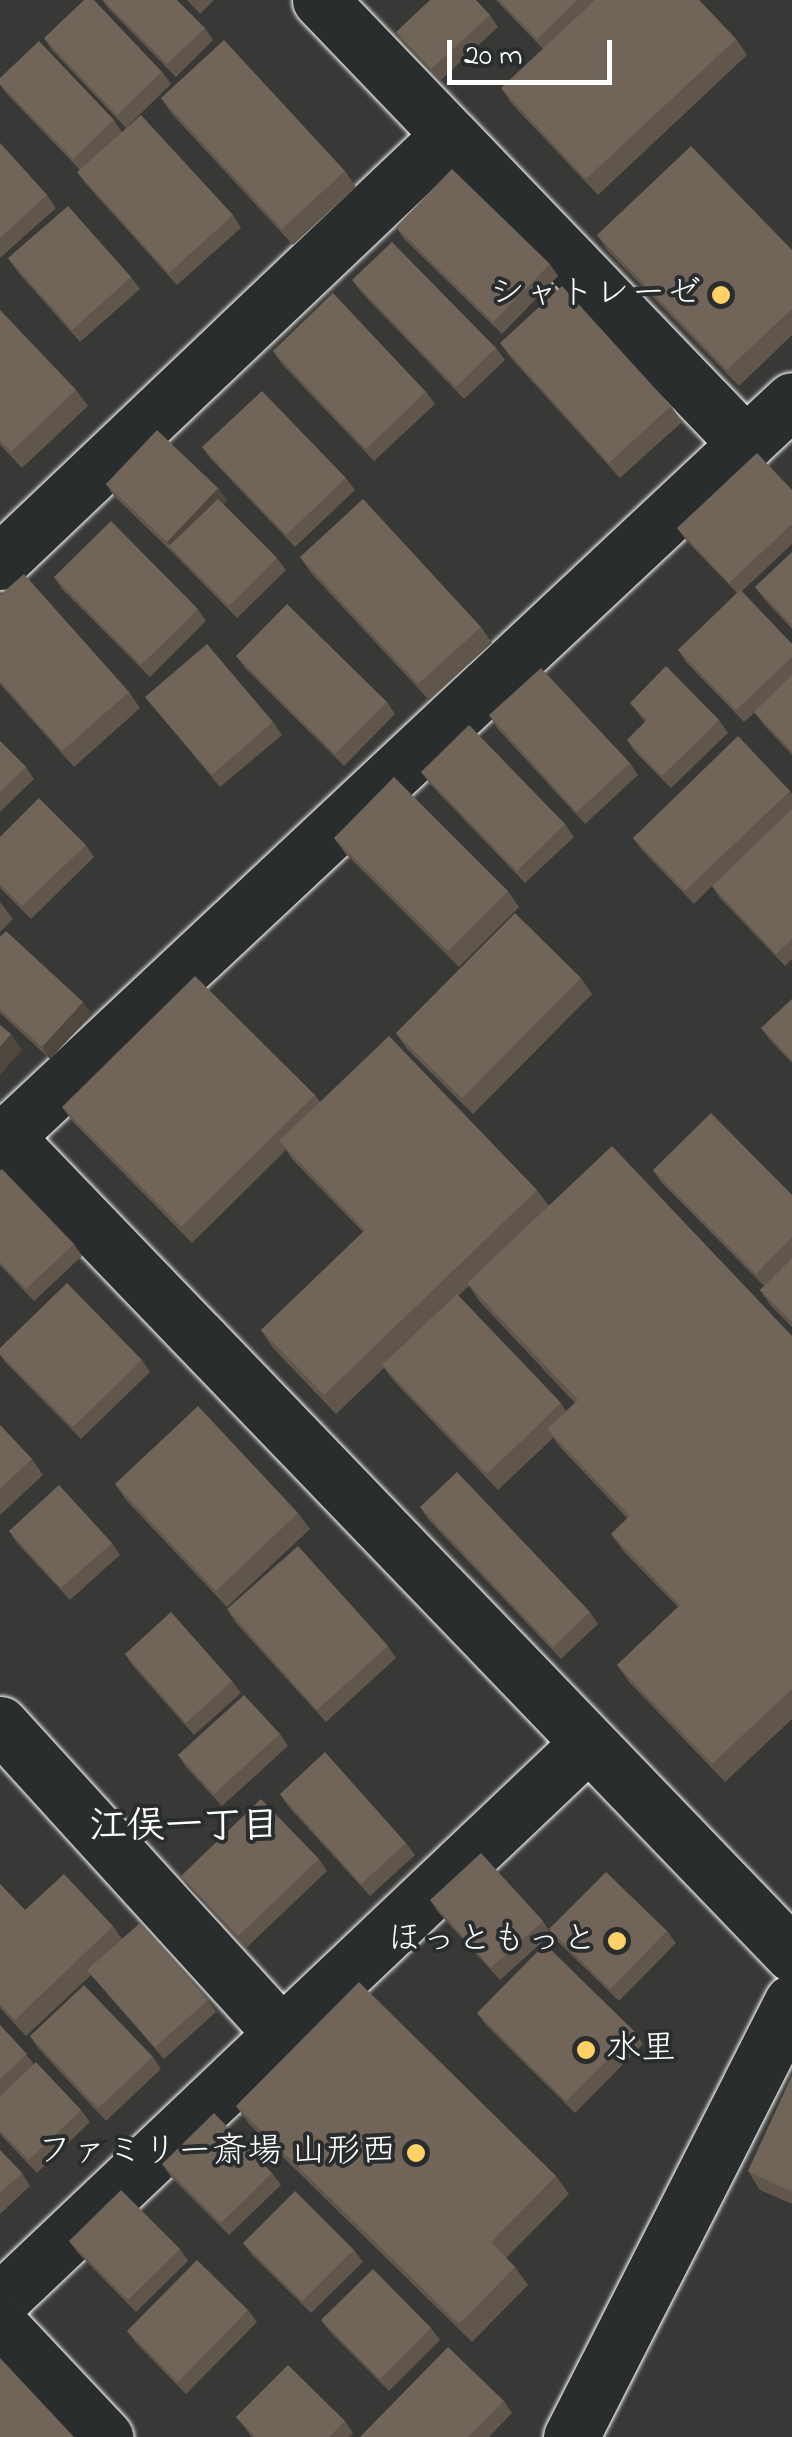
<!DOCTYPE html>
<html>
<head>
<meta charset="utf-8">
<style>
  body { margin:0 }
  #map { position:relative; width:792px; height:2437px; overflow:hidden; background:#383836; font-family:"Indie Flower","Klee One",sans-serif }
  div>[style] { position:absolute }
  [style*='--x'] { left:calc(var(--x)*1px); top:calc(var(--y)*1px); width:calc(var(--w)*1px); rotate:calc(var(--a)*1deg) }
  .roads { filter:drop-shadow(0 0 2px #fff) drop-shadow(0 0 2px #fff) }
  .minor>* { height:55px; margin:-27.5px; padding:0 27.5px; transform-origin:27.5px; border-radius:27.5px; background:#2a2d2e }
  .wall>* { inset:0; background:#61564c }
  .shaded-wall>* { inset:0; background:#4f463e }
  .building>* { inset:0; background:#716458 }
  .dots>* { width:28px; height:28px; translate:-50% -50%; box-sizing:border-box; border:5px solid #2a2d2e; border-radius:50% }
  span { translate:-50% -50%; white-space:nowrap; text-align:center; line-height:1.15; -webkit-text-stroke:8px #2a2d2e; paint-order:stroke }
  .poi-label { font-size:35px; color:#fff }
  .right { translate:-100% -50%; text-align:right }
  .left { translate:0 -50%; text-align:left }
  .neighbourhood-label { font-size:38px; color:#fff; font-weight:700 }
  .scale { position:absolute; left:447px; top:40px; width:165px; height:45px; box-sizing:border-box; border:5px solid #fff; border-top:0; padding-left:12px; font-size:30px; line-height:35px; white-space:nowrap; color:#fff; -webkit-text-stroke:8px #2a2d2e; paint-order:stroke }
</style>
</head>
<body>
<div id="map">
  <div class="roads">
    <div class="minor">
      <i style="--x:320;--y:0;--w:615;--a:46.19"></i>
      <i style="--x:0;--y:562;--w:618;--a:-43.56"></i>
      <i style="--x:6;--y:1137;--w:1134;--a:46.11"></i>
      <i style="--x:0;--y:1142;--w:1085;--a:-43.13"></i>
      <i style="--x:0;--y:1724;--w:418;--a:47.7"></i>
      <i style="--x:0;--y:2301;--w:806;--a:-43.49"></i>
      <i style="--x:0;--y:2325;--w:154;--a:46.8"></i>
      <i style="--x:571;--y:2437;--w:488;--a:-63.1"></i>
    </div>
  </div>
  <div class="wall">
    <i style="clip-path:polygon(102px 0,205px 28px,213px 40px,176px 77px,109px 9px)"></i>
    <i style="clip-path:polygon(187px 0,214px 0,200px 14px)"></i>
    <i style="clip-path:polygon(496px 0,699px 0,736px 39px,747px 55px,598px 195px,512px 104px,501px 88px,543px 49px)"></i>
    <i style="clip-path:polygon(490px 15px,498px 27px,440px 81px,404px 44px,396px 32px)"></i>
    <i style="clip-path:polygon(44px 38px,162px 72px,171px 84px,126px 128px,52px 50px)"></i>
    <i style="clip-path:polygon(0 78px,114px 120px,122px 132px,233px 215px,241px 228px,177px 285px,86px 184px,77px 172px,80px 170px,6px 93px,0 85px)"></i>
    <i style="clip-path:polygon(161px 98px,345px 171px,356px 187px,293px 245px,172px 114px)"></i>
    <i style="clip-path:polygon(0 143px,47px 195px,56px 208px,0 258px)"></i>
    <i style="clip-path:polygon(396px 227px,550px 264px,558px 276px,502px 334px,404px 239px)"></i>
    <i style="clip-path:polygon(597px 235px,792px 250px,792px 335px,739px 386px,608px 251px)"></i>
    <i style="clip-path:polygon(8px 258px,131px 277px,140px 289px,80px 342px,17px 271px)"></i>
    <i style="clip-path:polygon(352px 280px,496px 348px,505px 360px,464px 399px,361px 292px)"></i>
    <i style="clip-path:polygon(0 310px,76px 390px,88px 406px,22px 468px,0 445px)"></i>
    <i style="clip-path:polygon(500px 343px,671px 406px,682px 422px,620px 478px,511px 358px)"></i>
    <i style="clip-path:polygon(273px 351px,426px 392px,435px 404px,374px 461px,281px 363px)"></i>
    <i style="clip-path:polygon(202px 447px,346px 478px,355px 490px,295px 547px,211px 459px)"></i>
    <i style="clip-path:polygon(106px 484px,218px 488px,227px 500px,223px 504px,277px 558px,286px 570px,237px 618px,174px 554px,114px 496px)"></i>
    <i style="clip-path:polygon(792px 490px,792px 544px,742px 591px,792px 644px,792px 755px,763px 724px,755px 712px,744px 722px,686px 662px,678px 650px,737px 593px,686px 540px,677px 528px)"></i>
    <i style="clip-path:polygon(792px 552px,792px 629px,764px 599px,755px 587px)"></i>
    <i style="clip-path:polygon(300px 557px,481px 627px,492px 643px,429px 700px,311px 573px)"></i>
    <i style="clip-path:polygon(54px 577px,198px 609px,206px 621px,150px 677px,62px 589px)"></i>
    <i style="clip-path:polygon(0 595px,129px 692px,140px 708px,74px 767px,0 684px)"></i>
    <i style="clip-path:polygon(236px 656px,387px 702px,395px 714px,344px 766px,245px 668px)"></i>
    <i style="clip-path:polygon(145px 697px,273px 722px,282px 735px,220px 787px)"></i>
    <i style="clip-path:polygon(630px 703px,719px 720px,728px 733px,671px 788px,635px 752px,627px 740px,645px 722px)"></i>
    <i style="clip-path:polygon(489px 715px,630px 763px,638px 775px,585px 824px,497px 728px)"></i>
    <i style="clip-path:polygon(0 741px,26px 767px,34px 779px,0 812px)"></i>
    <i style="clip-path:polygon(421px 772px,565px 824px,574px 837px,525px 883px,430px 784px)"></i>
    <i style="clip-path:polygon(790px 791px,792px 794px,792px 959px,785px 966px,720px 898px,712px 886px,694px 904px,642px 850px,633px 838px)"></i>
    <i style="clip-path:polygon(0 837px,86px 845px,94px 857px,31px 919px,0 888px)"></i>
    <i style="clip-path:polygon(334px 838px,508px 891px,519px 907px,459px 967px,345px 853px)"></i>
    <i style="clip-path:polygon(0 902px,13px 919px,0 932px)"></i>
    <i style="clip-path:polygon(0 937px,92px 1014px,50px 1059px,0 1013px)"></i>
    <i style="clip-path:polygon(581px 978px,592px 994px,473px 1114px,407px 1049px,396px 1033px)"></i>
    <i style="clip-path:polygon(792px 999px,792px 1063px,770px 1040px,761px 1028px)"></i>
    <i style="clip-path:polygon(evenodd,315px 1095px,320px 1102px,537px 1190px,549px 1206px,792px 1336px,792px 1719px,725px 1782px,630px 1683px,617px 1665px,678px 1607px,624px 1552px,611px 1534px,627px 1518px,560px 1447px,553px 1438px,498px 1490px,394px 1381px,384px 1368px,336px 1414px,273px 1348px,261px 1330px,363px 1232px,292px 1159px,286px 1150px,192px 1243px,74px 1123px,62px 1107px,315px 1095px,469px 1286px,480px 1302px,575px 1403px,566px 1411px,561px 1403px,458px 1296px,469px 1286px)"></i>
    <i style="clip-path:polygon(653px 1170px,792px 1195px,792px 1258px,764px 1286px,661px 1182px)"></i>
    <i style="clip-path:polygon(0 1171px,74px 1244px,82px 1256px,34px 1301px,0 1265px)"></i>
    <i style="clip-path:polygon(792px 1258px,792px 1327px,771px 1306px,760px 1290px)"></i>
    <i style="clip-path:polygon(0 1348px,142px 1360px,150px 1372px,81px 1439px,6px 1363px,0 1355px)"></i>
    <i style="clip-path:polygon(0 1425px,32px 1459px,43px 1475px,0 1515px)"></i>
    <i style="clip-path:polygon(115px 1484px,298px 1513px,310px 1529px,227px 1607px,126px 1500px)"></i>
    <i style="clip-path:polygon(420px 1507px,590px 1612px,598px 1624px,561px 1659px,428px 1519px)"></i>
    <i style="clip-path:polygon(9px 1531px,112px 1543px,120px 1555px,70px 1600px,17px 1543px)"></i>
    <i style="clip-path:polygon(227px 1609px,388px 1646px,396px 1658px,326px 1722px,235px 1622px)"></i>
    <i style="clip-path:polygon(125px 1654px,232px 1681px,241px 1693px,194px 1735px,133px 1666px)"></i>
    <i style="clip-path:polygon(280px 1734px,288px 1746px,222px 1806px,186px 1767px,178px 1755px)"></i>
    <i style="clip-path:polygon(280px 1794px,406px 1843px,415px 1855px,370px 1896px,288px 1806px)"></i>
    <i style="clip-path:polygon(319px 1859px,327px 1871px,246px 1948px,189px 1888px,181px 1876px)"></i>
    <i style="clip-path:polygon(0 1884px,25px 1910px,113px 1926px,122px 1939px,208px 2000px,216px 2012px,164px 2059px,91px 1975px,26px 2036px,0 2008px)"></i>
    <i style="clip-path:polygon(430px 1900px,543px 1921px,551px 1934px,500px 1980px,438px 1912px)"></i>
    <i style="clip-path:polygon(549px 1929px,667px 1931px,676px 1943px,619px 2001px,558px 1942px)"></i>
    <i style="clip-path:polygon(477px 2013px,635px 2032px,643px 2044px,575px 2113px,486px 2025px)"></i>
    <i style="clip-path:polygon(0 2025px,34px 2064px,81px 2110px,90px 2122px,37px 2173px,0 2134px)"></i>
    <i style="clip-path:polygon(30px 2036px,153px 2057px,161px 2069px,106px 2121px,38px 2048px)"></i>
    <i style="clip-path:polygon(792px 2076px,792px 2204px,760px 2190px,748px 2171px)"></i>
    <i style="clip-path:polygon(236px 2106px,556px 2176px,569px 2194px,506px 2258px,515px 2267px,528px 2285px,472px 2342px,249px 2124px)"></i>
    <i style="clip-path:polygon(0 2150px,22px 2173px,30px 2186px,0 2214px)"></i>
    <i style="clip-path:polygon(162px 2164px,272px 2173px,281px 2185px,229px 2235px,171px 2177px)"></i>
    <i style="clip-path:polygon(69px 2241px,180px 2249px,188px 2261px,136px 2312px,78px 2253px)"></i>
    <i style="clip-path:polygon(243px 2243px,354px 2250px,363px 2262px,311px 2313px,252px 2255px)"></i>
    <i style="clip-path:polygon(248px 2310px,257px 2322px,186px 2394px,136px 2343px,127px 2331px)"></i>
    <i style="clip-path:polygon(321px 2320px,431px 2328px,440px 2340px,389px 2391px,330px 2332px)"></i>
    <i style="clip-path:polygon(504px 2401px,512px 2413px,489px 2437px,360px 2437px)"></i>
    <i style="clip-path:polygon(236px 2417px,345px 2421px,353px 2433px,350px 2437px,252px 2437px)"></i>
  </div>
  <div class="shaded-wall">
    <i style="clip-path:polygon(218px 488px,227px 500px,176px 553px,167px 542px)"></i>
    <i style="clip-path:polygon(83px 1002px,92px 1014px,50px 1059px,42px 1047px)"></i>
    <i style="clip-path:polygon(11px 1034px,22px 1050px,0 1075px,0 1047px)"></i>
  </div>
  <div class="building">
    <i style="clip-path:polygon(84px 0,94px 0,162px 72px,117px 115px,44px 38px)"></i>
    <i style="clip-path:polygon(103px 0,177px 0,205px 28px,167px 64px)"></i>
    <i style="clip-path:polygon(430px 0,476px 0,490px 15px,431px 69px,396px 32px)"></i>
    <i style="clip-path:polygon(499px 0,578px 0,537px 39px)"></i>
    <i style="clip-path:polygon(595px 0,699px 0,736px 39px,586px 179px,501px 88px)"></i>
    <i style="clip-path:polygon(224px 40px,345px 171px,282px 229px,161px 98px)"></i>
    <i style="clip-path:polygon(39px 41px,114px 120px,73px 159px,0 84px,0 78px)"></i>
    <i style="clip-path:polygon(141px 115px,233px 215px,169px 273px,77px 172px)"></i>
    <i style="clip-path:polygon(0 143px,47px 195px,0 238px)"></i>
    <i style="clip-path:polygon(691px 146px,792px 250px,792px 309px,727px 370px,597px 235px)"></i>
    <i style="clip-path:polygon(452px 169px,550px 264px,493px 322px,396px 227px)"></i>
    <i style="clip-path:polygon(68px 206px,131px 277px,72px 330px,8px 258px)"></i>
    <i style="clip-path:polygon(392px 242px,496px 348px,456px 387px,352px 280px)"></i>
    <i style="clip-path:polygon(562px 286px,671px 406px,609px 463px,500px 343px)"></i>
    <i style="clip-path:polygon(333px 293px,426px 392px,366px 449px,273px 351px)"></i>
    <i style="clip-path:polygon(0 310px,76px 390px,11px 452px,0 441px)"></i>
    <i style="clip-path:polygon(262px 391px,346px 478px,286px 535px,202px 447px)"></i>
    <i style="clip-path:polygon(157px 430px,218px 488px,167px 542px,106px 484px)"></i>
    <i style="clip-path:polygon(757px 453px,792px 490px,792px 524px,729px 583px,677px 528px)"></i>
    <i style="clip-path:polygon(218px 499px,277px 558px,229px 606px,169px 546px)"></i>
    <i style="clip-path:polygon(363px 499px,481px 627px,418px 684px,300px 557px)"></i>
    <i style="clip-path:polygon(111px 521px,198px 609px,141px 665px,54px 577px)"></i>
    <i style="clip-path:polygon(792px 552px,792px 625px,755px 587px)"></i>
    <i style="clip-path:polygon(24px 574px,129px 692px,62px 751px,0 681px,0 595px)"></i>
    <i style="clip-path:polygon(740px 590px,792px 644px,792px 657px,736px 710px,678px 650px)"></i>
    <i style="clip-path:polygon(287px 604px,387px 702px,335px 754px,236px 656px)"></i>
    <i style="clip-path:polygon(207px 644px,273px 722px,212px 775px,145px 697px)"></i>
    <i style="clip-path:polygon(666px 666px,719px 720px,662px 776px,627px 740px,647px 720px,630px 703px)"></i>
    <i style="clip-path:polygon(541px 668px,630px 763px,577px 812px,489px 715px)"></i>
    <i style="clip-path:polygon(792px 675px,792px 751px,754px 712px)"></i>
    <i style="clip-path:polygon(469px 725px,565px 824px,517px 871px,421px 772px)"></i>
    <i style="clip-path:polygon(738px 736px,790px 791px,685px 891px,633px 838px)"></i>
    <i style="clip-path:polygon(0 741px,26px 767px,0 792px)"></i>
    <i style="clip-path:polygon(394px 777px,508px 891px,448px 951px,334px 838px)"></i>
    <i style="clip-path:polygon(39px 798px,86px 845px,22px 906px,0 884px,0 837px)"></i>
    <i style="clip-path:polygon(792px 809px,792px 939px,776px 954px,712px 886px)"></i>
    <i style="clip-path:polygon(515px 913px,581px 978px,462px 1098px,396px 1033px)"></i>
    <i style="clip-path:polygon(6px 931px,83px 1002px,42px 1047px,0 1009px,0 937px)"></i>
    <i style="clip-path:polygon(195px 976px,315px 1095px,181px 1227px,62px 1107px)"></i>
    <i style="clip-path:polygon(792px 999px,792px 1060px,761px 1028px)"></i>
    <i style="clip-path:polygon(0 1025px,11px 1034px,0 1047px)"></i>
    <i style="clip-path:polygon(389px 1036px,537px 1190px,324px 1395px,261px 1330px,365px 1230px,279px 1141px)"></i>
    <i style="clip-path:polygon(711px 1113px,792px 1195px,792px 1237px,756px 1274px,653px 1170px)"></i>
    <i style="clip-path:polygon(612px 1146px,792px 1336px,792px 1689px,712px 1764px,617px 1665px,680px 1605px,611px 1534px,630px 1516px,547px 1429px,578px 1400px,467px 1283px)"></i>
    <i style="clip-path:polygon(2px 1169px,74px 1244px,26px 1289px,0 1262px,0 1171px)"></i>
    <i style="clip-path:polygon(792px 1258px,792px 1322px,760px 1290px)"></i>
    <i style="clip-path:polygon(67px 1283px,142px 1360px,73px 1427px,0 1354px,0 1348px)"></i>
    <i style="clip-path:polygon(457px 1294px,561px 1403px,487px 1474px,382px 1365px)"></i>
    <i style="clip-path:polygon(198px 1406px,298px 1513px,216px 1591px,115px 1484px)"></i>
    <i style="clip-path:polygon(0 1425px,32px 1459px,0 1489px)"></i>
    <i style="clip-path:polygon(457px 1472px,590px 1612px,553px 1647px,420px 1507px)"></i>
    <i style="clip-path:polygon(59px 1485px,112px 1543px,61px 1588px,9px 1531px)"></i>
    <i style="clip-path:polygon(298px 1546px,388px 1646px,317px 1710px,227px 1609px)"></i>
    <i style="clip-path:polygon(171px 1612px,232px 1681px,186px 1723px,125px 1654px)"></i>
    <i style="clip-path:polygon(244px 1695px,280px 1734px,214px 1794px,178px 1755px)"></i>
    <i style="clip-path:polygon(325px 1752px,406px 1843px,361px 1884px,280px 1794px)"></i>
    <i style="clip-path:polygon(261px 1799px,319px 1859px,238px 1936px,181px 1876px)"></i>
    <i style="clip-path:polygon(481px 1853px,543px 1921px,491px 1968px,430px 1900px)"></i>
    <i style="clip-path:polygon(606px 1872px,667px 1931px,610px 1989px,549px 1929px)"></i>
    <i style="clip-path:polygon(64px 1874px,113px 1926px,15px 2020px,0 2004px,0 1884px,25px 1910px)"></i>
    <i style="clip-path:polygon(140px 1923px,208px 2000px,155px 2047px,87px 1970px)"></i>
    <i style="clip-path:polygon(545px 1944px,635px 2032px,566px 2101px,477px 2013px)"></i>
    <i style="clip-path:polygon(359px 1982px,556px 2176px,491px 2242px,515px 2267px,459px 2324px,236px 2106px)"></i>
    <i style="clip-path:polygon(84px 1985px,153px 2057px,98px 2108px,30px 2036px)"></i>
    <i style="clip-path:polygon(0 2025px,27px 2054px,0 2079px)"></i>
    <i style="clip-path:polygon(36px 2062px,81px 2110px,29px 2160px,0 2131px,0 2097px)"></i>
    <i style="clip-path:polygon(792px 2076px,792px 2192px,748px 2171px)"></i>
    <i style="clip-path:polygon(214px 2113px,272px 2173px,221px 2223px,162px 2164px)"></i>
    <i style="clip-path:polygon(0 2150px,22px 2173px,0 2193px)"></i>
    <i style="clip-path:polygon(121px 2190px,180px 2249px,128px 2300px,69px 2241px)"></i>
    <i style="clip-path:polygon(295px 2191px,354px 2250px,302px 2301px,243px 2243px)"></i>
    <i style="clip-path:polygon(197px 2260px,248px 2310px,178px 2382px,127px 2331px)"></i>
    <i style="clip-path:polygon(373px 2269px,431px 2328px,380px 2379px,321px 2320px)"></i>
    <i style="clip-path:polygon(448px 2347px,504px 2401px,468px 2437px,360px 2437px)"></i>
    <i style="clip-path:polygon(0 2358px,74px 2437px,0 2437px)"></i>
    <i style="clip-path:polygon(288px 2365px,345px 2421px,329px 2437px,256px 2437px,236px 2417px)"></i>
  </div>
  <div class="dots">
    <i style="left:721px;top:295px;background:#ffd166"></i>
    <i style="left:617px;top:1941px;background:#ffd166"></i>
    <i style="left:586px;top:2050px;background:#ffd166"></i>
    <i style="left:416px;top:2153px;background:#ffd166"></i>
  </div>
  <div class="poi-label">
    <span class="right" style="left:701px;top:295px">シャトレーゼ</span>
    <span class="right" style="left:597px;top:1941px">ほっともっと</span>
    <span class="left" style="left:606px;top:2050px">水里</span>
    <span class="right" style="left:396px;top:2153px">ファミリー斎場 山形西</span>
  </div>
  <div class="neighbourhood-label">
    <span style="left:184px;top:1829px">江俣一丁目</span>
  </div>
  <div class="scale">20 m</div>
</div>
</body>
</html>
